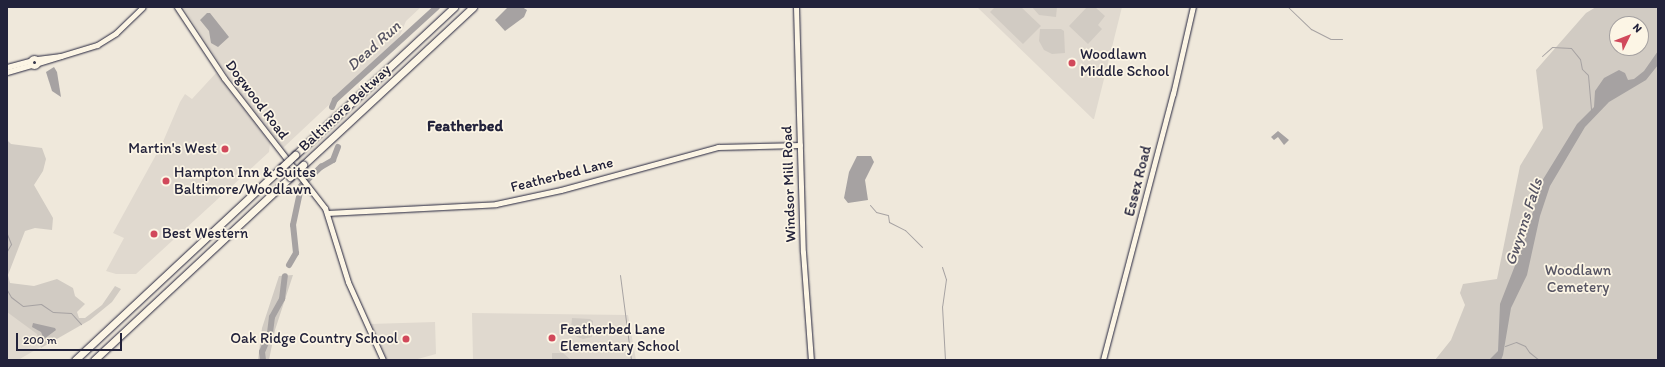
<!DOCTYPE html>
<html>
<head>
<meta charset="utf-8">
<style>
  body { margin:0 }
  #map { position:relative; width:1665px; height:367px; overflow:hidden; background:#efe8db; font-family:Itim,sans-serif }
  div>[style] { position:absolute }
  [style*='--x'] { left:calc(var(--x)*1px); top:calc(var(--y)*1px); width:calc(var(--w)*1px); rotate:calc(var(--a)*1deg) }
  .built>* { inset:0; background:#e0d9cf }
  .green>* { inset:0; background:#d1cbc3 }
  .water>* { inset:0; background:#a6a2a2 }
  .stream>* { height:1px; margin:-0.5px; padding:0 0.5px; transform-origin:0.5px; border-radius:0.5px; background:#a6a2a2 }
  .river>* { height:6px; margin:-3px; padding:0 3px; transform-origin:3px; border-radius:3px; background:#a6a2a2 }
  .roads { filter:drop-shadow(0 0 1px #22223b) drop-shadow(0 0 1px #22223b) }
  .tertiary>* { height:4.5px; margin:-2.25px; padding:0 2.25px; transform-origin:2.25px; border-radius:2.25px; background:#fcf5e5 }
  .secondary>* { height:5px; margin:-2.5px; padding:0 2.5px; transform-origin:2.5px; border-radius:2.5px; background:#fcf5e5 }
  .secondary>.ring { margin:-2.5px; padding:0; box-sizing:content-box; background:none; border:5px solid #fcf5e5; border-radius:50% }
  .motorway>* { height:7px; margin:-3.5px; padding:0 3.5px; transform-origin:3.5px; border-radius:3.5px; background:#fcf5e5 }
  .bridges { filter:drop-shadow(0 0 1px #22223b) drop-shadow(0 0 1px #22223b) }
  .motorway-bridge>* { height:7px; margin:-3.5px; padding:0 3.5px; transform-origin:3.5px; border-radius:3.5px; background:#fcf5e5 }
  .dots>* { width:11px; height:11px; translate:-50% -50%; box-sizing:border-box; border:2px solid #fcf5e5; border-radius:50% }
  span { translate:-50% -50%; white-space:nowrap; text-align:center; line-height:1.15; -webkit-text-stroke:3.5px #fcf5e5; paint-order:stroke }
  .poi-label { font-size:15px; color:#22223b }
  .left { translate:0 -50%; text-align:left }
  .right { translate:-100% -50%; text-align:right }
  .street-label { font-size:15px; color:#22223b }
  .park-label { font-size:15px; color:#575564 }
  .water-label { font-size:16px; color:#575564; font-style:italic }
  .neighbourhood-label { font-size:16px; color:#22223b; font-weight:700 }
  .frame { position:absolute; inset:0; border:8px solid #22223b; pointer-events:none }
  .north { position:absolute; left:1609px; top:16px; width:40px; height:40px; box-sizing:border-box; background:#fcf5e5; border:1px solid #a5a1a1; border-radius:50%; rotate:47deg; font-size:11px; font-weight:700; line-height:16px; text-align:center; color:#22223b }
  .north::after { content:''; display:block; margin:auto; width:14px; height:18px; background:#d1495b; clip-path:polygon(50% 0,100% 100%,50% 72%,0 100%) }
  .scale { position:absolute; left:16px; top:333px; width:106px; height:18px; box-sizing:border-box; border:2px solid #22223b; border-top:0; padding-left:5px; font-size:12px; line-height:14px; white-space:nowrap; color:#22223b; -webkit-text-stroke:3px #fcf5e5; paint-order:stroke }
</style>
</head>
<body>
<div id="map">
  <div class="built">
    <i style="clip-path:polygon(183px 7px,421px 7px,406px 21px,398px 40px,283px 148px,233px 84px)"></i>
    <i style="clip-path:polygon(977px 7px,1122px 7px,1094px 119px,1093px 119px)"></i>
    <i style="clip-path:polygon(216px 73px,270px 143px,269px 152px,136px 274px,116px 274px,106px 271px,124px 238px,113px 233px,162px 144px,180px 102px,185px 94px,192px 99px)"></i>
    <i style="clip-path:polygon(7px 294px,77px 326px,18px 360px,7px 360px)"></i>
    <i style="clip-path:polygon(472px 313px,628px 315px,636px 360px,473px 360px)"></i>
    <i style="clip-path:polygon(435px 322px,436px 354px,414px 360px,387px 360px,370px 324px)"></i>
  </div>
  <div class="green">
    <i style="clip-path:polygon(995px 7px,1021px 7px,1041px 26px,1023px 44px,990px 12px)"></i>
    <i style="clip-path:polygon(1032px 7px,1057px 7px,1056px 17px,1039px 15px)"></i>
    <i style="clip-path:polygon(1087px 7px,1095px 7px,1105px 16px,1098px 25px,1102px 29px,1088px 44px,1069px 26px)"></i>
    <i style="clip-path:polygon(evenodd,1596px 7px,1658px 7px,1658px 360px,1435px 360px,1451px 340px,1465px 305px,1460px 293px,1463px 284px,1497px 279px,1520px 166px,1543px 128px,1536px 70px,1586px 13px,1596px 7px,1617px 24px,1641px 24px,1641px 48px,1617px 48px,1617px 24px)"></i>
    <i style="clip-path:polygon(1040px 29px,1061px 29px,1064px 31px,1065px 53px,1052px 54px,1044px 50px,1039px 41px)"></i>
    <i style="clip-path:polygon(7px 140px,11px 144px,42px 148px,46px 159px,43px 171px,34px 185px,53px 218px,52px 230px,35px 228px,25px 231px,8px 275px,10px 283px,34px 286px,57px 279px,73px 288px,75px 296px,85px 304px,77px 312px,79px 318px,85px 318px,102px 305px,115px 286px,121px 289px,112px 302px,90px 320px,41px 348px,37px 334px,7px 312px)"></i>
    <i style="clip-path:polygon(293px 275px,275px 330px,269px 360px,258px 360px,262px 328px,279px 276px)"></i>
    <i style="clip-path:polygon(572px 318px,590px 319px,593px 321px,592px 337px,583px 339px,577px 337px,571px 328px)"></i>
    <i style="clip-path:polygon(552px 353px,563px 353px,571px 360px,552px 360px)"></i>
  </div>
  <div class="water">
    <i style="clip-path:polygon(508px 7px,522px 7px,527px 10px,524px 17px,505px 31px,495px 20px)"></i>
    <i style="clip-path:polygon(207px 13px,210px 13px,229px 37px,218px 47px,211px 43px,209px 31px,200px 20px)"></i>
    <i style="clip-path:polygon(1658px 51px,1658px 65px,1646px 80px,1609px 102px,1585px 127px,1550px 186px,1540px 216px,1527px 275px,1511px 308px,1503px 355px,1501px 360px,1489px 360px,1498px 351px,1500px 304px,1523px 245px,1542px 181px,1577px 124px,1594px 107px,1595px 91px,1604px 78px,1619px 70px,1625px 73px,1628px 80px,1634px 79px,1644px 71px)"></i>
    <i style="clip-path:polygon(54px 67px,57px 72px,61px 97px,52px 91px,46px 72px)"></i>
    <i style="clip-path:polygon(1278px 131px,1289px 140px,1284px 145px,1278px 137px,1274px 140px,1271px 137px)"></i>
    <i style="clip-path:polygon(857px 156px,871px 156px,874px 162px,865px 180px,868px 200px,848px 203px,844px 198px,849px 172px)"></i>
    <i style="clip-path:polygon(33px 323px,55px 328px,56px 330px,44px 339px,41px 332px,32px 327px)"></i>
  </div>
  <div class="stream">
    <i style="--x:1288;--y:7;--w:32;--a:44"></i>
    <i style="--x:1311;--y:29;--w:22;--a:27"></i>
    <i style="--x:1331;--y:39;--w:11;--a:0"></i>
    <i style="--x:1542;--y:56;--w:13;--a:-42"></i>
    <i style="--x:1552;--y:47;--w:19;--a:3"></i>
    <i style="--x:1571;--y:48;--w:14;--a:51"></i>
    <i style="--x:1580;--y:59;--w:10;--a:79"></i>
    <i style="--x:1582;--y:69;--w:8;--a:45"></i>
    <i style="--x:1588;--y:75;--w:37;--a:85"></i>
    <i style="--x:870;--y:205;--w:9;--a:49"></i>
    <i style="--x:876;--y:212;--w:12;--a:14"></i>
    <i style="--x:888;--y:215;--w:7;--a:82"></i>
    <i style="--x:889;--y:222;--w:18;--a:27"></i>
    <i style="--x:905;--y:230;--w:24;--a:45"></i>
    <i style="--x:7;--y:234;--w:11;--a:68"></i>
    <i style="--x:11;--y:244;--w:8;--a:120"></i>
    <i style="--x:942;--y:267;--w:13;--a:72"></i>
    <i style="--x:946;--y:279;--w:27;--a:98"></i>
    <i style="--x:942;--y:306;--w:54;--a:86.8"></i>
    <i style="--x:620;--y:275;--w:86;--a:82.6"></i>
    <i style="--x:7;--y:290;--w:8;--a:60"></i>
    <i style="--x:11;--y:297;--w:15;--a:37"></i>
    <i style="--x:23;--y:306;--w:18;--a:-6"></i>
    <i style="--x:41;--y:304;--w:14;--a:34"></i>
    <i style="--x:53;--y:312;--w:18;--a:3"></i>
    <i style="--x:71;--y:313;--w:15;--a:48"></i>
    <i style="--x:1505;--y:346;--w:12;--a:-20"></i>
    <i style="--x:1516;--y:342;--w:10;--a:24"></i>
    <i style="--x:1525;--y:346;--w:7;--a:56"></i>
    <i style="--x:1529;--y:352;--w:13;--a:39"></i>
  </div>
  <div class="river">
    <i style="--x:332;--y:107;--w:8;--a:-67"></i>
    <i style="--x:335;--y:100;--w:138;--a:-42.4"></i>
    <i style="--x:289;--y:265;--w:14;--a:-60"></i>
    <i style="--x:296;--y:253;--w:28;--a:-96"></i>
    <i style="--x:293;--y:225;--w:40;--a:-78"></i>
    <i style="--x:301;--y:186;--w:28;--a:-44"></i>
    <i style="--x:321;--y:167;--w:14;--a:-30"></i>
    <i style="--x:333;--y:160;--w:14;--a:-69"></i>
    <i style="--x:263;--y:360;--w:8;--a:-97"></i>
    <i style="--x:262;--y:352;--w:21;--a:-67"></i>
    <i style="--x:270;--y:333;--w:16;--a:-83"></i>
    <i style="--x:272;--y:317;--w:21;--a:-61"></i>
    <i style="--x:282;--y:299;--w:23;--a:-83"></i>
  </div>
  <div class="roads">
    <div class="tertiary">
      <i style="--x:327;--y:213;--w:169;--a:-3"></i>
      <i style="--x:496;--y:204;--w:66;--a:-12.2"></i>
      <i style="--x:561;--y:190;--w:163;--a:-15.3"></i>
      <i style="--x:718;--y:147;--w:82;--a:-1.4"></i>
      <i style="--x:1103;--y:360;--w:275;--a:-75.3"></i>
      <i style="--x:1173;--y:94;--w:89;--a:-77.1"></i>
    </div>
    <div class="secondary">
      <i style="--x:177;--y:7;--w:85;--a:56.5"></i>
      <i style="--x:224;--y:78;--w:165;--a:52.2"></i>
      <i style="--x:325;--y:208;--w:77;--a:72.7"></i>
      <i style="--x:348;--y:282;--w:85;--a:65.8"></i>
      <i style="--x:796;--y:7;--w:245;--a:88.4"></i>
      <i style="--x:803;--y:252;--w:108;--a:85.8"></i>
      <i class="ring" style="left:30px;top:58px;width:3px;height:3px"></i>
      <i style="--x:37;--y:59;--w:24;--a:-7"></i>
      <i style="--x:38;--y:63;--w:62;--a:-17"></i>
      <i style="--x:97;--y:45;--w:22;--a:-32"></i>
      <i style="--x:116;--y:33;--w:37;--a:-44"></i>
      <i style="--x:7;--y:67;--w:24;--a:-15"></i>
      <i style="--x:7;--y:72;--w:25;--a:-16"></i>
    </div>
    <div class="motorway">
      <i style="--x:295;--y:155;--w:217;--a:-42.9"></i>
      <i style="--x:303;--y:165;--w:232;--a:-42.9"></i>
      <i style="--x:75;--y:360;--w:283;--a:-43"></i>
      <i style="--x:94;--y:360;--w:268;--a:-43"></i>
    </div>
  </div>
  <div class="bridges">
    <div class="motorway-bridge">
      <i style="--x:282;--y:167;--w:18;--a:-43"></i>
      <i style="--x:290;--y:177;--w:18;--a:-43"></i>
    </div>
  </div>
  <div class="dots">
    <i style="left:1072px;top:63px;background:#d1495b"></i>
    <i style="left:225px;top:149px;background:#d1495b"></i>
    <i style="left:166px;top:181px;background:#d1495b"></i>
    <i style="left:154px;top:234px;background:#d1495b"></i>
    <i style="left:552px;top:338px;background:#d1495b"></i>
    <i style="left:406px;top:339px;background:#d1495b"></i>
  </div>
  <div class="poi-label">
    <span class="left" style="left:1080px;top:63px">Woodlawn<br>Middle School</span>
    <span class="right" style="left:217px;top:149px">Martin's West</span>
    <span class="left" style="left:174px;top:181px">Hampton Inn &amp; Suites<br>Baltimore/Woodlawn</span>
    <span class="left" style="left:162px;top:234px">Best Western</span>
    <span class="left" style="left:560px;top:338px">Featherbed Lane<br>Elementary School</span>
    <span class="right" style="left:398px;top:339px">Oak Ridge Country School</span>
  </div>
  <div class="street-label">
    <span style="left:257px;top:100px;rotate:53deg">Dogwood Road</span>
    <span style="left:345px;top:108px;rotate:-43deg">Baltimore Beltway</span>
    <span style="left:562px;top:175px;rotate:-14deg">Featherbed Lane</span>
    <span style="left:1138px;top:181px;rotate:-76deg">Essex Road</span>
    <span style="left:789px;top:184px;rotate:-92deg">Windsor Mill Road</span>
  </div>
  <div class="park-label">
    <span style="left:1578px;top:279px">Woodlawn<br>Cemetery</span>
  </div>
  <div class="water-label">
    <span style="left:374px;top:46px;rotate:-42deg">Dead Run</span>
    <span style="left:1524px;top:222px;rotate:-72deg">Gwynns Falls</span>
  </div>
  <div class="neighbourhood-label">
    <span style="left:465px;top:126px">Featherbed</span>
  </div>
  <div class="frame"></div>
  <div class="north">N</div>
  <div class="scale">200 m</div>
</div>
</body>
</html>
